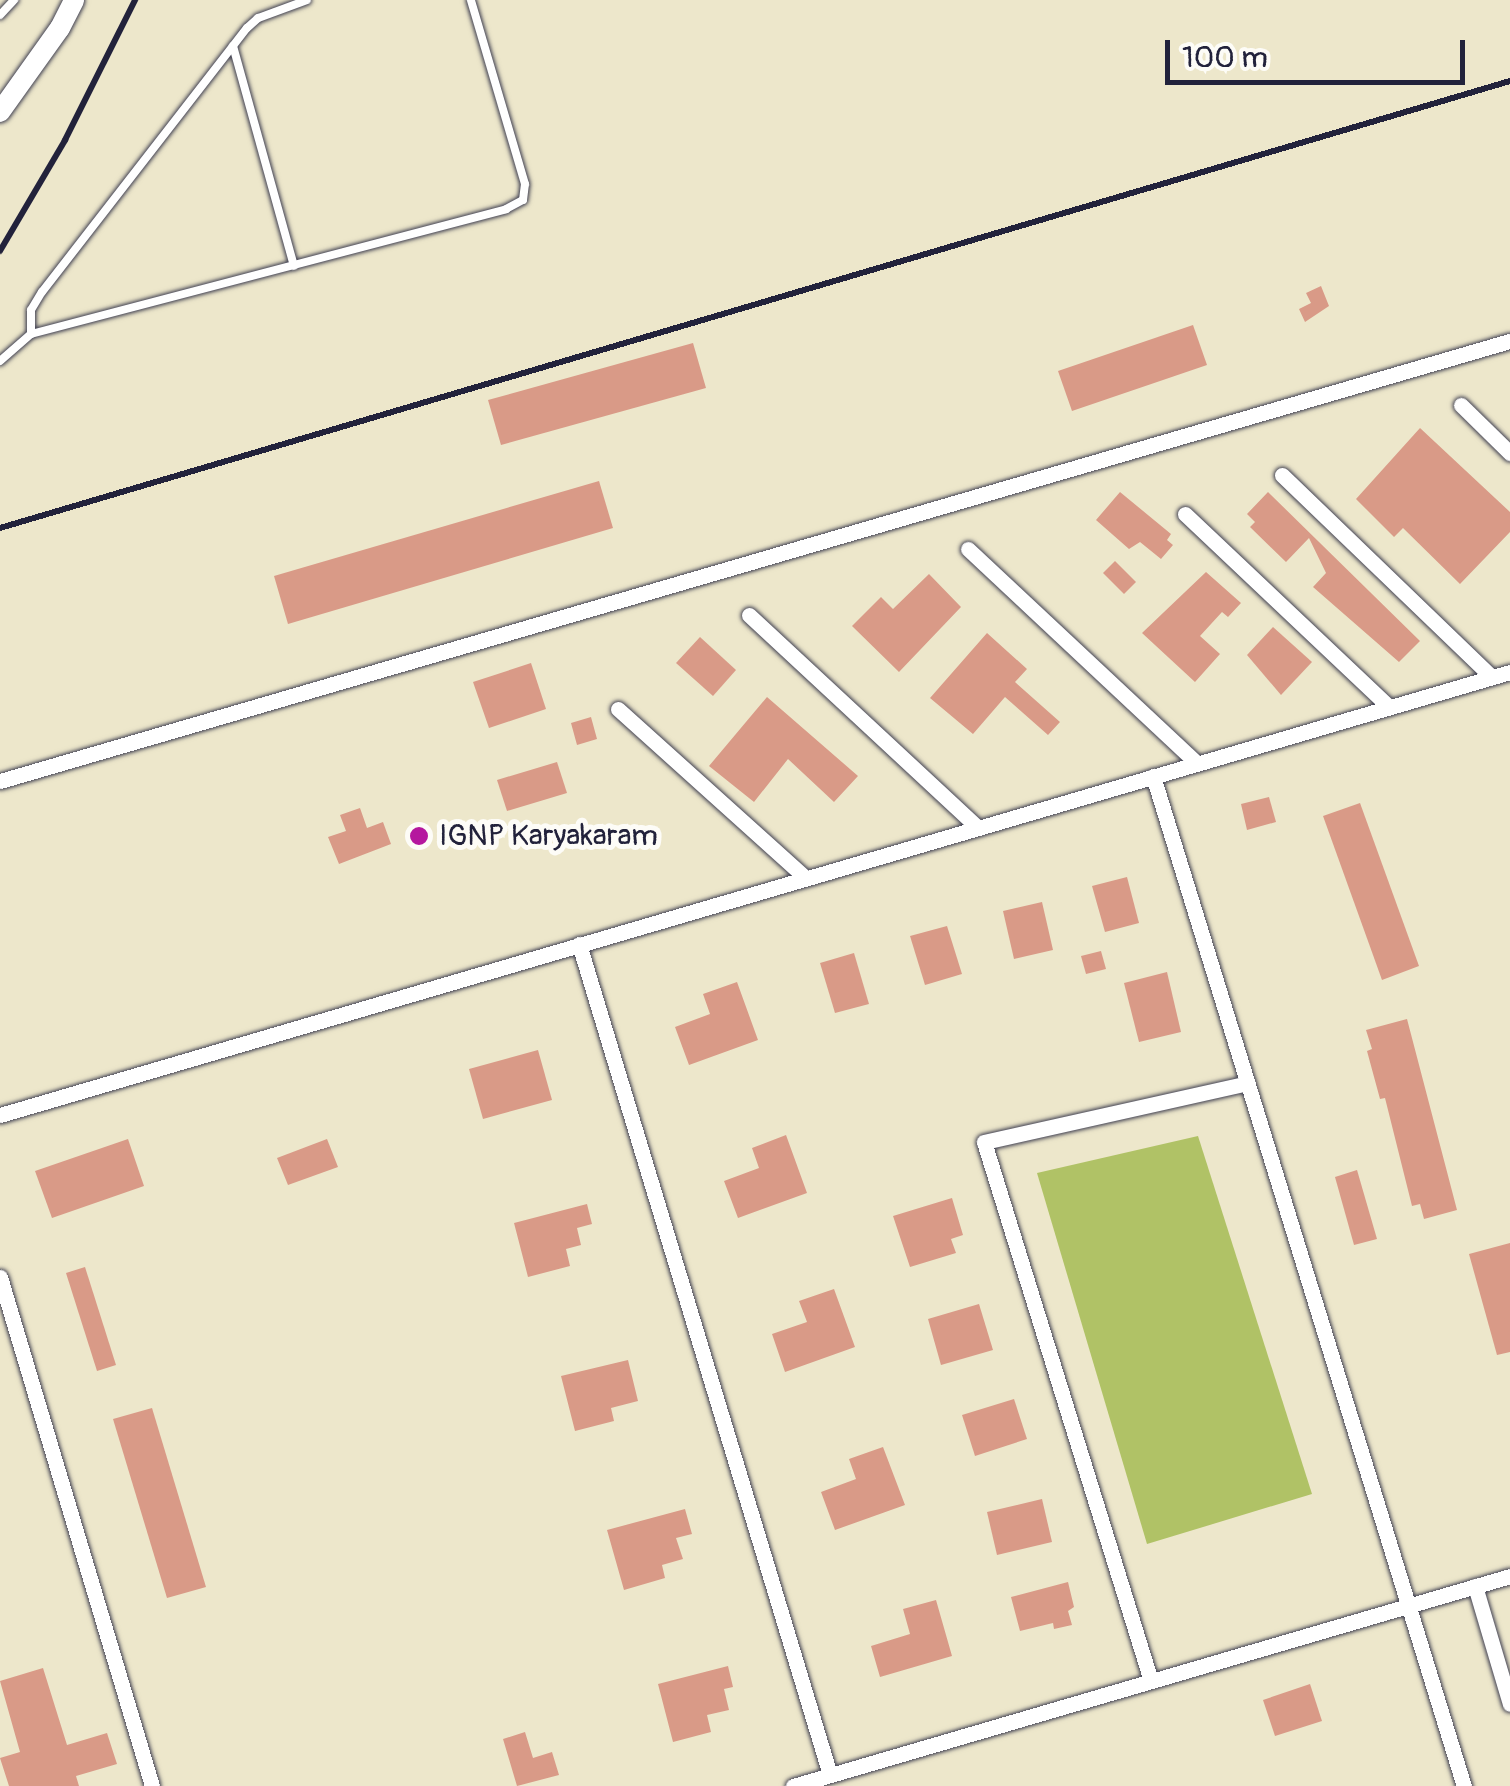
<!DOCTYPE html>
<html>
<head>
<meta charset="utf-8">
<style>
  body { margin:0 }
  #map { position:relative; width:1510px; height:1786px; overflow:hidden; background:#ede7cb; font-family:Pangolin,sans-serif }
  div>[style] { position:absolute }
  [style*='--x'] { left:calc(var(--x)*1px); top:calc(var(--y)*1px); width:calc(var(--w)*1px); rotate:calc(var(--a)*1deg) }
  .green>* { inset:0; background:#b0c266 }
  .building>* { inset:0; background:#d99a87 }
  .roads { filter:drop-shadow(0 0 2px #404051) drop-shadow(0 0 2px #404051) }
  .service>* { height:8px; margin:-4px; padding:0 4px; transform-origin:4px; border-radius:4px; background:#fff }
  .minor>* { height:15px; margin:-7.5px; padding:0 7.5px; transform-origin:7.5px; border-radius:7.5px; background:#fff }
  .tertiary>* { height:20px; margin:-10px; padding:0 10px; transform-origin:10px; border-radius:10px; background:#fff }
  .rail>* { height:6px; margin:-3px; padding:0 3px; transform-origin:3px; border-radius:3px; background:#22223b }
  .dots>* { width:28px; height:28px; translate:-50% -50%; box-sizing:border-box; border:5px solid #fdfcf7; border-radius:50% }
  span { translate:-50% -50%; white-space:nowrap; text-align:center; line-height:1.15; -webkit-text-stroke:10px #fdfcf7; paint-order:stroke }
  .poi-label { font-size:30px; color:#22223b }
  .left { translate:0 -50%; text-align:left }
  .scale { position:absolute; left:1165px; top:40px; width:300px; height:45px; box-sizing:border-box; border:5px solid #22223b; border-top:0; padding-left:12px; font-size:30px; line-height:35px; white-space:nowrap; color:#22223b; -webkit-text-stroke:8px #fdfcf7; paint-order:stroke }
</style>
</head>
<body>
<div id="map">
  <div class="green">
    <i style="clip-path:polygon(1198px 1136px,1312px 1494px,1147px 1544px,1037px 1173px)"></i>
  </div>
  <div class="building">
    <i style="clip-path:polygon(1321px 286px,1329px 306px,1305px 322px,1299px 309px,1311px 303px,1306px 293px)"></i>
    <i style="clip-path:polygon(1193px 325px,1207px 365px,1072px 411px,1058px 371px)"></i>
    <i style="clip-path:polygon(693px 343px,706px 388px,501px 445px,488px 400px)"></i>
    <i style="clip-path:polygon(1420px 428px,1510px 512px,1510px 532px,1460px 584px,1403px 528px,1394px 537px,1356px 499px)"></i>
    <i style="clip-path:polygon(599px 481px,613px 528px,288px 624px,274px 576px)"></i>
    <i style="clip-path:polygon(1120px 492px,1171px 534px,1167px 540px,1173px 545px,1161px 559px,1140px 542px,1129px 549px,1096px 520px)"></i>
    <i style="clip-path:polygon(1268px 492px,1420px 641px,1399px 662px,1313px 587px,1326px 573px,1309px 538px,1286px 562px,1250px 527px,1255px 522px,1247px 514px)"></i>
    <i style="clip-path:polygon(1115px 561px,1136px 582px,1124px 594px,1103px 573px)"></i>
    <i style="clip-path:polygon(1206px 572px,1241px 603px,1228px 617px,1222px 612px,1200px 636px,1220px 654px,1195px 682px,1142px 633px)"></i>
    <i style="clip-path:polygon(929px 574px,961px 607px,899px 672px,852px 626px,881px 597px,893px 609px)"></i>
    <i style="clip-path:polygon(1273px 627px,1312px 662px,1281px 695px,1247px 655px)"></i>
    <i style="clip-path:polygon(987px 633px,1027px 669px,1015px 682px,1060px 722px,1048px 735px,1005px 697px,973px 734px,930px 698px)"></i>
    <i style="clip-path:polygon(700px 637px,736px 670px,713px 696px,676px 663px)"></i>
    <i style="clip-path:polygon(531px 663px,546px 709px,489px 728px,473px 682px)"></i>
    <i style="clip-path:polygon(767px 697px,858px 776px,834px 802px,788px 759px,754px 802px,709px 766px)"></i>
    <i style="clip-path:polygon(591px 717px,597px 739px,577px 745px,571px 723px)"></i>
    <i style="clip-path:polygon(557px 762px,567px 793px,507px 811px,497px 780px)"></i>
    <i style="clip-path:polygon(1269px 797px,1276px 822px,1247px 830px,1241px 804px)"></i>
    <i style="clip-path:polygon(1360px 803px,1419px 966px,1382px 980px,1323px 816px)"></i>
    <i style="clip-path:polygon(360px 808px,367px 828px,383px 822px,391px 844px,339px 864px,328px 837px,346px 831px,340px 815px)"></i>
    <i style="clip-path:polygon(1127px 877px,1139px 923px,1105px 932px,1092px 886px)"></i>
    <i style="clip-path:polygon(1042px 902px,1053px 950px,1014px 959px,1003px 911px)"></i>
    <i style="clip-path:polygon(947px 926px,962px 974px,925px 985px,910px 936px)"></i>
    <i style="clip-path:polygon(1101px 951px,1106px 969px,1086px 974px,1081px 956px)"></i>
    <i style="clip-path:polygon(854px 953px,869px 1004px,835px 1013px,820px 963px)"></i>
    <i style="clip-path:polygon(1167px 972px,1181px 1032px,1139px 1042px,1124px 983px)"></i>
    <i style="clip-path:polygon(737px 982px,758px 1040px,689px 1065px,675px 1027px,710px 1014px,703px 994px)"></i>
    <i style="clip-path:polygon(1407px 1019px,1457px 1210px,1424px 1219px,1420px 1204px,1412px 1206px,1385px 1098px,1380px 1099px,1367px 1051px,1372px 1049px,1366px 1030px)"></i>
    <i style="clip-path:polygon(538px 1050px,552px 1100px,483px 1119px,469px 1069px)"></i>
    <i style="clip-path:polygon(786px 1135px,807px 1193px,738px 1218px,724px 1181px,759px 1168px,752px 1148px)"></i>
    <i style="clip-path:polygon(128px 1139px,144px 1186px,52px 1218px,35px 1171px)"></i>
    <i style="clip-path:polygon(327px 1139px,338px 1167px,288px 1185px,277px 1158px)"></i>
    <i style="clip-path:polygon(1357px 1170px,1377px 1239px,1354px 1245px,1335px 1177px)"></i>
    <i style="clip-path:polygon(952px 1198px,963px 1235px,951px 1239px,956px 1253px,910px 1267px,893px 1216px)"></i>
    <i style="clip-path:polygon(587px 1204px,592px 1224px,577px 1228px,581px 1245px,566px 1249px,570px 1266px,528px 1277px,514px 1223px)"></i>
    <i style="clip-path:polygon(1510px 1243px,1510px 1352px,1497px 1355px,1469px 1254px)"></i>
    <i style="clip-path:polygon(85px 1267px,116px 1365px,97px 1371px,66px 1273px)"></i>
    <i style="clip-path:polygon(834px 1289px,855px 1347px,785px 1372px,772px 1334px,807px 1322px,799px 1301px)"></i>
    <i style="clip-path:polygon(979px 1304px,993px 1350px,941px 1365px,928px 1319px)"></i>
    <i style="clip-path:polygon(628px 1360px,638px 1401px,611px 1408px,614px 1421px,575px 1431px,561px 1376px)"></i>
    <i style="clip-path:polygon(1014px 1399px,1027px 1439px,975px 1456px,962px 1415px)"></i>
    <i style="clip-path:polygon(152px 1408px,206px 1587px,167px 1598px,113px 1419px)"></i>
    <i style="clip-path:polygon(883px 1447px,905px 1505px,835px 1530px,821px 1492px,856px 1479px,849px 1459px)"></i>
    <i style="clip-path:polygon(1042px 1499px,1052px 1542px,997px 1555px,987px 1512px)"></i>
    <i style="clip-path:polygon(685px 1509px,692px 1534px,676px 1538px,683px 1559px,662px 1565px,665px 1578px,624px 1590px,607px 1530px)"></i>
    <i style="clip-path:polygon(1068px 1582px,1074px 1607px,1068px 1611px,1072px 1625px,1054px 1629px,1053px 1623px,1020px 1631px,1011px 1597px)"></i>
    <i style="clip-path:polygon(936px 1600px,952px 1656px,880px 1677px,871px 1646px,910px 1634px,903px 1609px)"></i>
    <i style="clip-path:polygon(728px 1666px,733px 1687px,724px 1689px,729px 1710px,707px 1715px,711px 1732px,673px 1742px,658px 1684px)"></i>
    <i style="clip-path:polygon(43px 1668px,67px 1745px,107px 1733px,117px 1764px,76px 1776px,79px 1786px,9px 1786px,0 1758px,20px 1752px,0 1681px)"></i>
    <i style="clip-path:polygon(1310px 1684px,1322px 1721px,1275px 1736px,1263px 1700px)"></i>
    <i style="clip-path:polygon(525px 1732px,533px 1758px,552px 1752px,559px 1775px,517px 1786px,503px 1739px)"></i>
  </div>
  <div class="roads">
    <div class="service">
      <i style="--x:0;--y:15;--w:21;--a:-47"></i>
      <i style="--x:233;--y:46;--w:228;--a:74.5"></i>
      <i style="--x:31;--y:334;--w:24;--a:-90"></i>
      <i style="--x:31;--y:310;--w:21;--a:-59"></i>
      <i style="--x:42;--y:292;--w:334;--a:-52.2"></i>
      <i style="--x:247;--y:28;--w:15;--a:-42"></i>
      <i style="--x:258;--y:18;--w:52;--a:-20.2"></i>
      <i style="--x:0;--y:361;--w:41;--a:-41.1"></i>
      <i style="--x:31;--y:334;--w:491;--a:-14.7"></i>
      <i style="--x:506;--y:209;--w:19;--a:-28"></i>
      <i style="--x:523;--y:200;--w:16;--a:-83"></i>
      <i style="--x:525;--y:184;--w:192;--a:-106.4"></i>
    </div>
    <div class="minor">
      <i style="--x:1461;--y:405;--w:69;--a:44.4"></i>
      <i style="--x:1282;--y:475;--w:291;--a:43.9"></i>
      <i style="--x:1185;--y:514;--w:281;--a:43.4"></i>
      <i style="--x:968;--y:549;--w:313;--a:43.1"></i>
      <i style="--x:749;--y:615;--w:313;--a:42.9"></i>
      <i style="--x:618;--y:709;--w:253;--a:42"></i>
      <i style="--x:1153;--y:776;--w:1057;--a:72.89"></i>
      <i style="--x:0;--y:781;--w:1573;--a:-16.25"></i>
      <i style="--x:579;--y:944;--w:868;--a:73.19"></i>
      <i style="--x:0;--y:1115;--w:1574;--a:-16.35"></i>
      <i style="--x:0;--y:1277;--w:531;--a:73.37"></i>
      <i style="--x:1475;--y:1586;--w:123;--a:73.5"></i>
      <i style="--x:1151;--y:1681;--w:564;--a:-107.21"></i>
      <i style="--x:984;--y:1142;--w:270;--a:-12.6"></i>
      <i style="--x:793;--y:1786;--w:747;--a:-16.32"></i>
    </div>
    <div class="tertiary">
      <i style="--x:0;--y:112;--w:103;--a:-54.5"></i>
      <i style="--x:60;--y:28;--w:31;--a:-63"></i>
    </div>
  </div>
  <div class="rail">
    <i style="--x:0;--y:251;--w:129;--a:-59.6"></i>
    <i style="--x:65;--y:140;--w:157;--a:-63.4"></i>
    <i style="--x:0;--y:528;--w:1575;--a:-16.49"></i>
  </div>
  <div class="dots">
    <i style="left:419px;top:836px;background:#b5179e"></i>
  </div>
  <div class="poi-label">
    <span class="left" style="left:439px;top:836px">IGNP Karyakaram</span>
  </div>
  <div class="scale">100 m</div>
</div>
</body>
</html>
